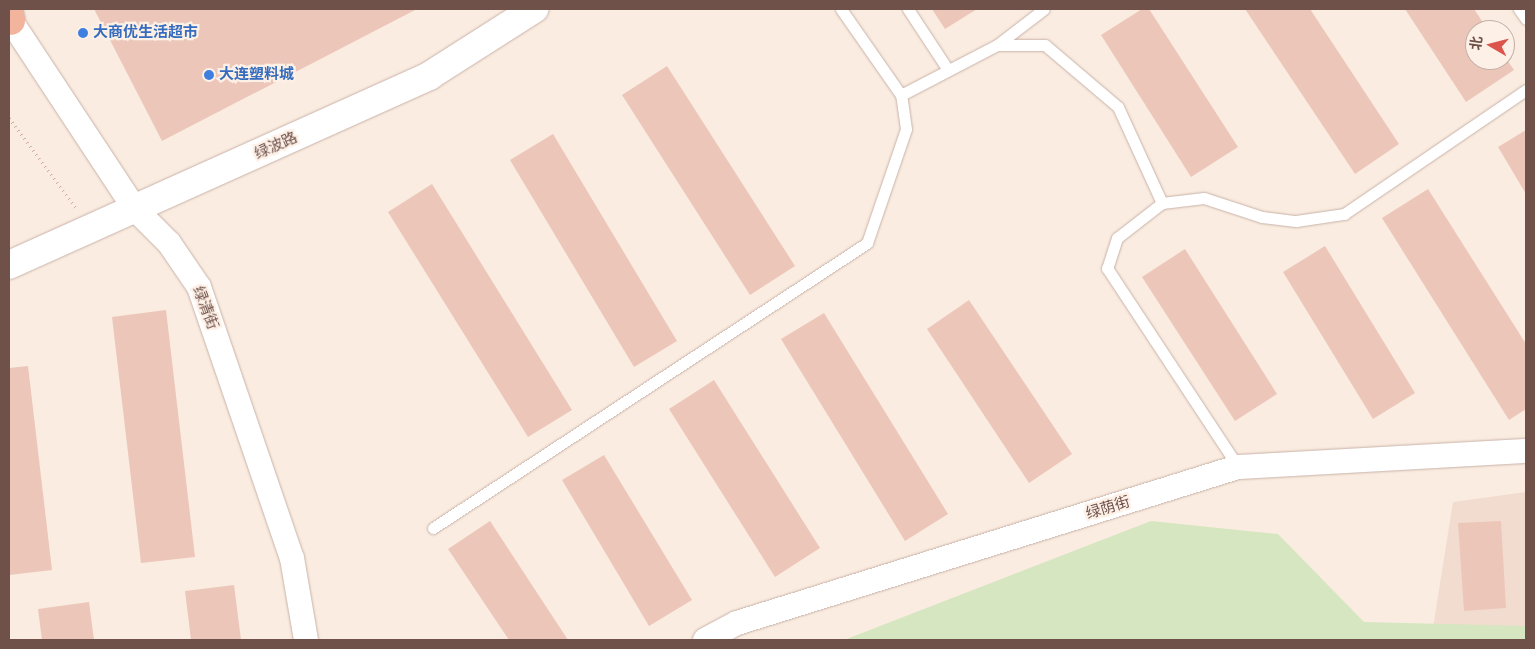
<!DOCTYPE html>
<html>
<head>
<meta charset="utf-8">
<style>
  body { margin:0 }
  #map { position:relative; width:1535px; height:649px; overflow:hidden; background:#faece0; font-family:Roboto,"Noto Sans SC",sans-serif }
  div>[style] { position:absolute }
  [style*='--x'] { left:calc(var(--x)*1px); top:calc(var(--y)*1px); width:calc(var(--w)*1px); rotate:calc(var(--a)*1deg) }
  .residential>* { inset:0; background:#f1dccf }
  .green>* { inset:0; background:#d6e6c0 }
  .building>* { inset:0; background:#edc6ba }
  .path>* { height:3px; margin-top:-1.5px; transform-origin:0; background:repeating-linear-gradient(90deg,#d1a99e 0 1px,transparent 0 5px) }
  .roads { filter:drop-shadow(0 0 1px #c9b2a9) drop-shadow(0 0 1px #c9b2a9) }
  .service>* { height:11px; margin:-5.5px; padding:0 5.5px; transform-origin:5.5px; border-radius:5.5px; background:#fff }
  .minor>* { height:24px; margin:-12px; padding:0 12px; transform-origin:12px; border-radius:12px; background:#fff }
  .tertiary>* { height:28px; margin:-14px; padding:0 14px; transform-origin:14px; border-radius:14px; background:#fff }
  .trunk>* { height:28px; margin:-14px; padding:0 14px; transform-origin:14px; border-radius:14px; background:#f2b49c }
  .dots>* { width:14px; height:14px; translate:-50% -50%; box-sizing:border-box; border:2px solid #fdf0e6; border-radius:50% }
  span { translate:-50% -50%; white-space:nowrap; text-align:center; line-height:1.15; -webkit-text-stroke:4.5px #fdf0e6; paint-order:stroke }
  .shop-label { font-size:15px; color:#366cbe; font-weight:700 }
  .left { translate:0 -50%; text-align:left }
  .street-label { font-size:15px; color:#6f514a }
  .frame { position:absolute; inset:0; border:10px solid #6f514a; pointer-events:none }
  .north { position:absolute; left:1465px; top:20px; width:50px; height:50px; box-sizing:border-box; background:#fdf0e6; border:1px solid #c4b0a8; border-radius:50%; rotate:278deg; font-size:14px; font-weight:700; line-height:20px; text-align:center; color:#6f514a }
  .north::after { content:''; display:block; margin:auto; width:18px; height:22px; background:#dc554d; clip-path:polygon(50% 0,100% 100%,50% 72%,0 100%) }
</style>
</head>
<body>
<div id="map">
  <div class="residential">
    <i style="clip-path:polygon(1526px 492px,1526px 640px,1431px 640px,1453px 502px)"></i>
  </div>
  <div class="green">
    <i style="clip-path:polygon(1151px 521px,1278px 534px,1364px 622px,1526px 626px,1526px 640px,844px 640px)"></i>
  </div>
  <div class="building">
    <i style="clip-path:polygon(94px 9px,417px 9px,162px 141px)"></i>
    <i style="clip-path:polygon(932px 9px,977px 9px,945px 29px)"></i>
    <i style="clip-path:polygon(1142px 9px,1149px 9px,1238px 147px,1191px 177px,1101px 35px)"></i>
    <i style="clip-path:polygon(1245px 9px,1310px 9px,1399px 144px,1355px 174px)"></i>
    <i style="clip-path:polygon(1405px 9px,1474px 9px,1488px 30px,1475px 30px,1475px 60px,1505px 57px,1514px 70px,1466px 102px)"></i>
    <i style="clip-path:polygon(667px 66px,795px 266px,750px 295px,622px 95px)"></i>
    <i style="clip-path:polygon(1526px 130px,1526px 194px,1498px 147px)"></i>
    <i style="clip-path:polygon(553px 134px,677px 341px,634px 367px,510px 160px)"></i>
    <i style="clip-path:polygon(432px 184px,572px 410px,528px 437px,388px 212px)"></i>
    <i style="clip-path:polygon(1428px 189px,1526px 344px,1526px 409px,1509px 420px,1382px 218px)"></i>
    <i style="clip-path:polygon(1325px 246px,1415px 393px,1373px 419px,1283px 272px)"></i>
    <i style="clip-path:polygon(1185px 249px,1277px 394px,1235px 421px,1142px 277px)"></i>
    <i style="clip-path:polygon(969px 300px,1072px 454px,1029px 483px,927px 329px)"></i>
    <i style="clip-path:polygon(166px 310px,195px 557px,141px 563px,112px 317px)"></i>
    <i style="clip-path:polygon(824px 313px,948px 514px,905px 541px,781px 339px)"></i>
    <i style="clip-path:polygon(28px 366px,52px 570px,9px 575px,9px 368px)"></i>
    <i style="clip-path:polygon(714px 380px,820px 548px,775px 577px,669px 409px)"></i>
    <i style="clip-path:polygon(604px 455px,692px 600px,649px 626px,562px 480px)"></i>
    <i style="clip-path:polygon(490px 521px,568px 640px,509px 640px,448px 549px)"></i>
    <i style="clip-path:polygon(1501px 521px,1506px 608px,1464px 611px,1458px 523px)"></i>
    <i style="clip-path:polygon(234px 585px,241px 640px,191px 640px,185px 591px)"></i>
    <i style="clip-path:polygon(89px 602px,94px 640px,42px 640px,38px 609px)"></i>
  </div>
  <div class="path">
    <i style="--x:9;--y:118;--w:111;--a:53.4"></i>
  </div>
  <div class="roads">
    <div class="service">
      <i style="--x:841;--y:9;--w:105;--a:55.1"></i>
      <i style="--x:901;--y:95;--w:108;--a:-27.5"></i>
      <i style="--x:997;--y:45;--w:59;--a:-37.5"></i>
      <i style="--x:908;--y:9;--w:73;--a:56.7"></i>
      <i style="--x:1519;--y:9;--w:12;--a:55"></i>
      <i style="--x:997;--y:45;--w:48;--a:0"></i>
      <i style="--x:1045;--y:45;--w:96;--a:40.3"></i>
      <i style="--x:1118;--y:107;--w:106;--a:65.4"></i>
      <i style="--x:1162;--y:203;--w:42;--a:-6.8"></i>
      <i style="--x:1204;--y:198;--w:61;--a:18.1"></i>
      <i style="--x:1262;--y:217;--w:34;--a:7"></i>
      <i style="--x:1296;--y:221;--w:49;--a:-8.3"></i>
      <i style="--x:1344;--y:214;--w:220;--a:-34.3"></i>
      <i style="--x:1162;--y:203;--w:57;--a:142.1"></i>
      <i style="--x:1117;--y:238;--w:32;--a:108"></i>
      <i style="--x:1107;--y:268;--w:238;--a:56.6"></i>
      <i style="--x:433;--y:528;--w:519;--a:-33.29"></i>
      <i style="--x:867;--y:243;--w:120;--a:-71.1"></i>
      <i style="--x:906;--y:129;--w:34;--a:-98"></i>
    </div>
    <div class="minor">
      <i style="--x:11;--y:21;--w:225;--a:56.6"></i>
      <i style="--x:135;--y:209;--w:48;--a:45"></i>
      <i style="--x:169;--y:243;--w:53;--a:55.7"></i>
      <i style="--x:199;--y:287;--w:287;--a:71.1"></i>
      <i style="--x:292;--y:558;--w:83;--a:80.3"></i>
      <i style="--x:705;--y:640;--w:36;--a:-28"></i>
      <i style="--x:737;--y:623;--w:525;--a:-17.3"></i>
      <i style="--x:1238;--y:467;--w:288;--a:-3.2"></i>
    </div>
    <div class="tertiary">
      <i style="--x:9;--y:265;--w:461;--a:-24.2"></i>
      <i style="--x:429;--y:76;--w:125;--a:-32.5"></i>
    </div>
    <div class="trunk">
      <i style="--x:9;--y:12;--w:9;--a:77"></i>
    </div>
  </div>
  <div class="dots">
    <i style="left:83px;top:33px;background:#3f7fe0"></i>
    <i style="left:209px;top:75px;background:#3f7fe0"></i>
  </div>
  <div class="shop-label">
    <span class="left" style="left:93px;top:33px">大商优生活超市</span>
    <span class="left" style="left:219px;top:75px">大连塑料城</span>
  </div>
  <div class="street-label">
    <span style="left:276px;top:146px;rotate:-24deg">绿波路</span>
    <span style="left:205px;top:308px;rotate:69deg">绿清街</span>
    <span style="left:1108px;top:508px;rotate:-17deg">绿荫街</span>
  </div>
  <div class="frame"></div>
  <div class="north">北</div>
</div>
</body>
</html>
